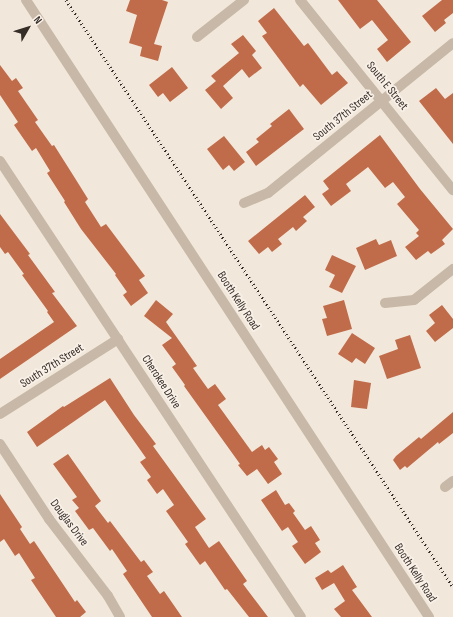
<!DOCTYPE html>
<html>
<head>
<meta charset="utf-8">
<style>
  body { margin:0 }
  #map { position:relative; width:453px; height:617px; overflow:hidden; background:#f1e8db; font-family:"Sofia Sans Condensed",sans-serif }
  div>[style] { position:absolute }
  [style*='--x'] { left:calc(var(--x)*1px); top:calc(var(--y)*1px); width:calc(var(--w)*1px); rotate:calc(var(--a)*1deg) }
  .building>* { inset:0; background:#c06c4a }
  .minor>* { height:10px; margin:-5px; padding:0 5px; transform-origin:5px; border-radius:5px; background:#c8b8a8 }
  .rail>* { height:3px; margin-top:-1.5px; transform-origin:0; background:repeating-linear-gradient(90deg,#352d28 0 1px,transparent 0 4px) }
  span { translate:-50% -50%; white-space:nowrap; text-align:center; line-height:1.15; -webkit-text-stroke:3.5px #f9f1e8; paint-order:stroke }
  .street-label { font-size:12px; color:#352d28 }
  .north { position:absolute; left:8px; top:8px; width:40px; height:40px; -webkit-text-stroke:3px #f9f1e8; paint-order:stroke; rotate:51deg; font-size:11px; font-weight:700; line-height:16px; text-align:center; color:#352d28 }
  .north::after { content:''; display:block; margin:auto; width:14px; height:18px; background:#352d28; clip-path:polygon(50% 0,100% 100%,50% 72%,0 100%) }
</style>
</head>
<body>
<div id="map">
  <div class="building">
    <i style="clip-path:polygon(130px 0,162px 0,168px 2px,154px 44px,162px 46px,158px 61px,140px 56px,142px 47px,129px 43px,137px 15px,126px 11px)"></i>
    <i style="clip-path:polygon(338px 0,377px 0,411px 42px,387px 62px,377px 49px,388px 40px,372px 20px,360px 29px)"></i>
    <i style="clip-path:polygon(442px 0,453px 0,453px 13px,444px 20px,446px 23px,435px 32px,422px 16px)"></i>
    <i style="clip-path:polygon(274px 8px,304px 46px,308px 43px,332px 75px,337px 71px,348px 83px,321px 105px,303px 84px,300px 87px,262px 36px,267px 33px,258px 21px)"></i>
    <i style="clip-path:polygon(243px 35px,256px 51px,252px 55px,262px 68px,249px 78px,242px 69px,223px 86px,233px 98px,221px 109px,205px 90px,216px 81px,211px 76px,239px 53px,231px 44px)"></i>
    <i style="clip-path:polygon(0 65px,12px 81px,16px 78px,23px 88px,18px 91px,38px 120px,35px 122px,52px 146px,54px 145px,73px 175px,88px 199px,85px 202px,101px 227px,106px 224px,145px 276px,139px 280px,148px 293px,131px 306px,123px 295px,127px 292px,115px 275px,116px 274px,81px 229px,64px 202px,65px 201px,47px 173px,50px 171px,36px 148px,32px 151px,14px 125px,18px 122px,0 95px)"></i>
    <i style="clip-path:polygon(172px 67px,188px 88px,170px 102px,163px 93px,158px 97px,149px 85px)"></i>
    <i style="clip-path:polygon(436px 88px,445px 99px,453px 93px,453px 144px,419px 101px)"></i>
    <i style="clip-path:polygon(289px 109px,304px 129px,256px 166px,246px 152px,259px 142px,256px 139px,272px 126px,270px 124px)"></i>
    <i style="clip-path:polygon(380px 135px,420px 189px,453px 229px,442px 240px,445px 244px,431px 254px,428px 251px,416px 260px,405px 247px,419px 236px,416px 233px,419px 230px,397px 204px,405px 197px,393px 182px,385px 188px,368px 167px,346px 184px,351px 191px,331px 206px,322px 194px,329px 189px,323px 181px)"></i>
    <i style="clip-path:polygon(224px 136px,245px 162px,234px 171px,229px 165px,223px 170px,207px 149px)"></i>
    <i style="clip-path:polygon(305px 195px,315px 207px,303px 217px,307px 221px,296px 231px,293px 227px,278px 239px,282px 244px,272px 252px,268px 247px,259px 254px,248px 241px)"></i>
    <i style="clip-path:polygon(0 214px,30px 254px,28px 255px,55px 292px,52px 293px,77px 326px,0 379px,0 359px,54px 322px,47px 312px,48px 311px,22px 275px,24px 274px,8px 252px,5px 254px,0 247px)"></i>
    <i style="clip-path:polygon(376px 239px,379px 245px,391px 240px,397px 256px,365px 270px,356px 248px)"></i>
    <i style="clip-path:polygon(332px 255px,356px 266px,342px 293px,329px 287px,335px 275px,325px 270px)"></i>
    <i style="clip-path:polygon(156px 300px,173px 314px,166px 322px,197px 366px,193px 368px,208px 389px,215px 384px,226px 399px,218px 405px,252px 452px,262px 445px,265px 450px,269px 447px,278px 459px,274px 462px,282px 474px,268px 484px,257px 469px,247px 476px,238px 465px,240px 464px,184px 386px,185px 385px,172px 367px,176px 364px,162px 345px,172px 338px,144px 316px)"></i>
    <i style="clip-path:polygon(344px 300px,352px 329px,327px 336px,322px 319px,327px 318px,323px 306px)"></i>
    <i style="clip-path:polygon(442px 305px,453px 319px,453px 328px,435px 342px,426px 331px,435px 323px,429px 315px)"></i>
    <i style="clip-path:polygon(352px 333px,375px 348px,365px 364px,356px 358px,352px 363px,338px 354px)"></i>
    <i style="clip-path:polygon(410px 335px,421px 368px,387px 379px,379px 356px,398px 349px,395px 340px)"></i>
    <i style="clip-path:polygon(110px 378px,134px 415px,156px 444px,153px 446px,206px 519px,195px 527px,209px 548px,219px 541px,247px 581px,243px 584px,268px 617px,249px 617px,227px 589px,225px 590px,205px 561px,200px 565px,185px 544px,188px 542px,166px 511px,174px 505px,163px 489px,157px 494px,147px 480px,151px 477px,140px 462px,146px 458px,105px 400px,37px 447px,27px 432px,63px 406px,64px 407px)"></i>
    <i style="clip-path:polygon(354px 380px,371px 383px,367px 409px,351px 407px)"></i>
    <i style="clip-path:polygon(453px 412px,453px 433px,439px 444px,438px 442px,407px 468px,405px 466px,400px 470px,393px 460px,396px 456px,419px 437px,421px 439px)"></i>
    <i style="clip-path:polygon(68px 454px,101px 501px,95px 506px,108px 523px,110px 521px,141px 562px,144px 560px,153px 572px,147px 576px,160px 594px,164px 591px,182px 617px,152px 617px,123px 574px,127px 571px,112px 549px,110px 551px,93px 528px,89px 530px,75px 511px,79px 508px,72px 500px,77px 497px,53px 464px)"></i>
    <i style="clip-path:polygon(276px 490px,285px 505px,289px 503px,295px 511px,293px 513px,305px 530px,311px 526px,320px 540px,315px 543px,321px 552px,305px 564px,292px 546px,298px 542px,288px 527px,282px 531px,261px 500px)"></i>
    <i style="clip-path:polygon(0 494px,22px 527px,20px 529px,30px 544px,34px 541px,75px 602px,77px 600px,86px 612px,80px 617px,56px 617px,31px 580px,35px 578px,19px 553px,15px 556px,4px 539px,0 542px)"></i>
    <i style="clip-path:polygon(343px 565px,357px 587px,352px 590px,372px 617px,341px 617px,334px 609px,345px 601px,334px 583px,322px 590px,315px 578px,328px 570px,331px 573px)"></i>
  </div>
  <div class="minor">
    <i style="--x:26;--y:0;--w:737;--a:56.85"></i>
    <i style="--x:300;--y:0;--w:244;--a:51.2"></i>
    <i style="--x:197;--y:37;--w:60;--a:-38.2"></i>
    <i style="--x:0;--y:161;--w:546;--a:56.57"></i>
    <i style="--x:244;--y:203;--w:26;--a:-23"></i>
    <i style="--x:268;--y:193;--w:238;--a:-39"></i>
    <i style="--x:385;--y:303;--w:29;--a:-6"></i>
    <i style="--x:414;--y:300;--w:50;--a:-38.5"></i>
    <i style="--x:0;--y:414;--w:140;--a:-32.4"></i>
    <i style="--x:0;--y:444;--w:90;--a:56.8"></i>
    <i style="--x:49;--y:519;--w:97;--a:52.5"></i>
    <i style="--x:108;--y:596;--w:24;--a:60"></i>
    <i style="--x:445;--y:487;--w:10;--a:-37"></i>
  </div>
  <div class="rail">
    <i style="--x:66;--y:0;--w:703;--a:56.6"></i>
  </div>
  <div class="street-label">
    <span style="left:387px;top:86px;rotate:51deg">South E Street</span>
    <span style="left:343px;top:116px;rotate:-39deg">South 37th Street</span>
    <span style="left:238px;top:301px;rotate:57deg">Booth Kelly Road</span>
    <span style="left:52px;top:366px;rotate:-32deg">South 37th Street</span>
    <span style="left:161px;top:382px;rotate:57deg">Cherokee Drive</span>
    <span style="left:69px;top:523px;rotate:53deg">Douglas Drive</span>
    <span style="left:415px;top:573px;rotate:57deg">Booth Kelly Road</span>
  </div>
  <div class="north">N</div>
</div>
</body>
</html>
